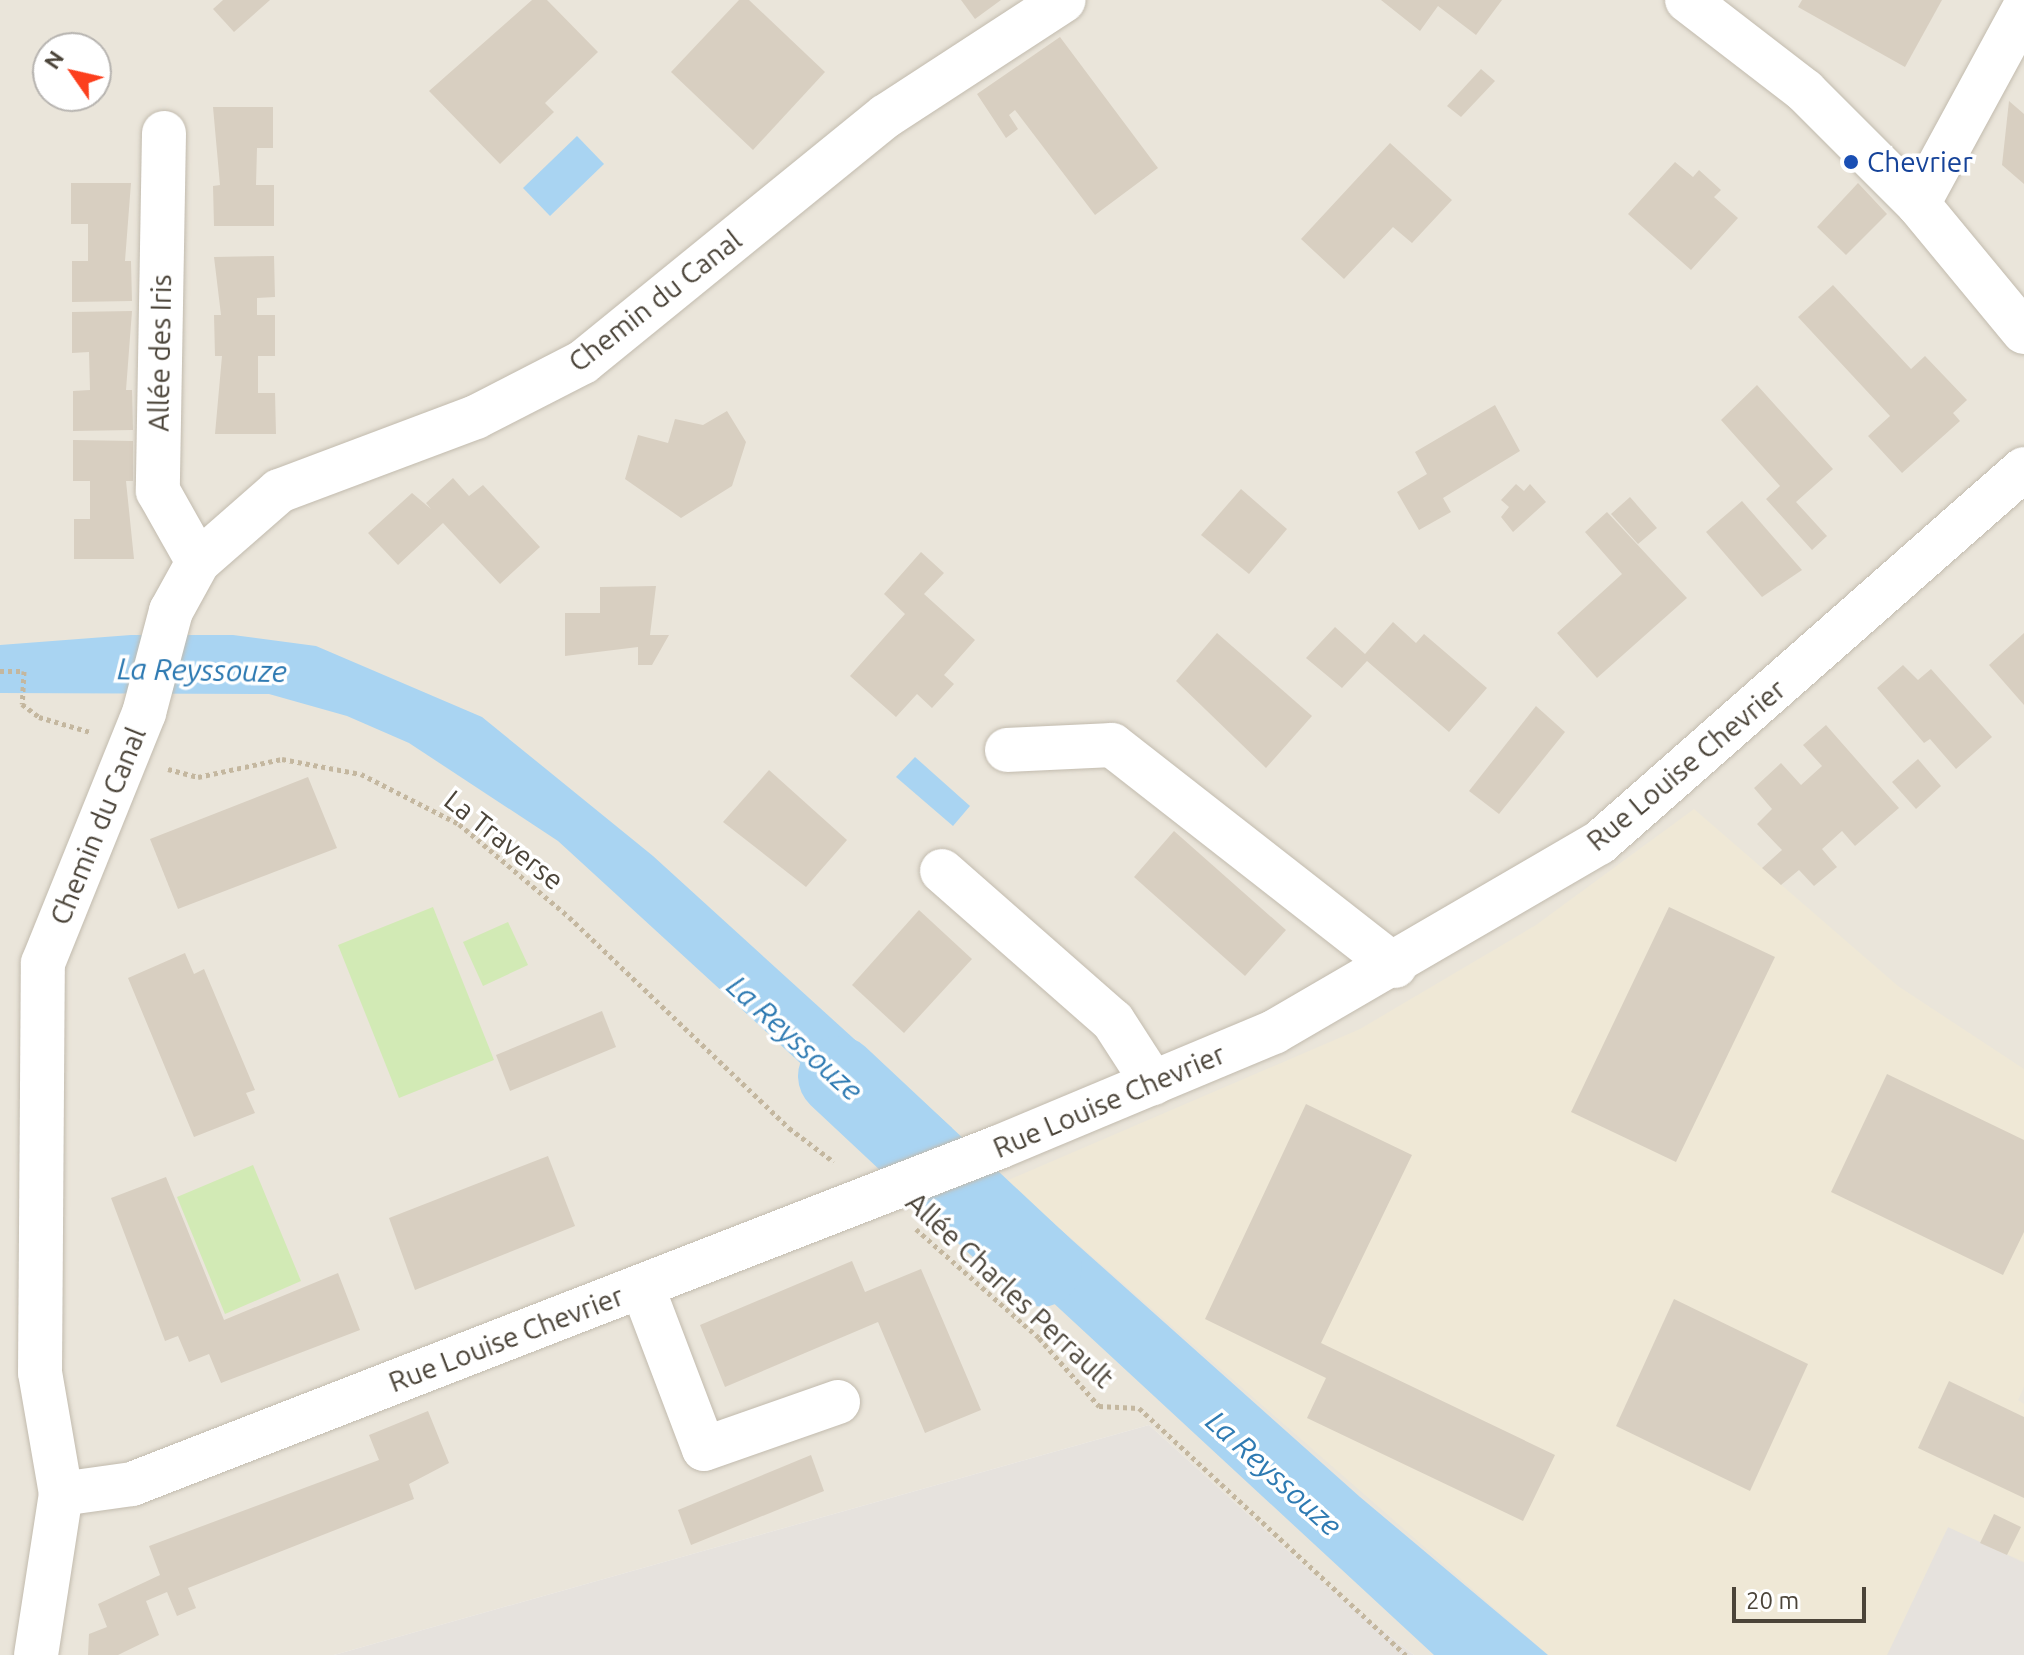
<!DOCTYPE html>
<html>
<head>
<meta charset="utf-8">
<style>
  body { margin:0 }
  #map { position:relative; width:2024px; height:1655px; overflow:hidden; background:#f6f3ec; font-family:Ubuntu,sans-serif }
  div>[style] { position:absolute }
  [style*='--x'] { left:calc(var(--x)*1px); top:calc(var(--y)*1px); width:calc(var(--w)*1px); rotate:calc(var(--a)*1deg) }
  .residential>* { inset:0; background:#eae5da }
  .industrial>* { inset:0; background:#e6e2dd }
  .education>* { inset:0; background:#efe8d6 }
  .green>* { inset:0; background:#d2eab5 }
  .water>* { inset:0; background:#a9d4f2 }
  .river>* { height:80px; margin:-40px; padding:0 40px; transform-origin:40px; border-radius:40px; background:#a9d4f2 }
  .building>* { inset:0; background:#d8cfc1 }
  .path>* { height:5px; margin-top:-2.5px; transform-origin:0; background:repeating-linear-gradient(90deg,#c4b79f 0 4px,transparent 0 8px) }
  .roads { filter:drop-shadow(0 0 2px #c2bbae) drop-shadow(0 0 2px #c2bbae) }
  .minor>* { height:44px; margin:-22px; padding:0 22px; transform-origin:22px; border-radius:22px; background:#fff }
  .dots>* { width:22px; height:22px; translate:-50% -50%; box-sizing:border-box; border:4px solid #fff; border-radius:50% }
  span { translate:-50% -50%; white-space:nowrap; text-align:center; line-height:1.15; -webkit-text-stroke:7px #fff; paint-order:stroke }
  .transit-label { font-size:28px; color:#164399 }
  .left { translate:0 -50%; text-align:left }
  .street-label { font-size:28px; color:#4b4439 }
  .water-label { font-size:30px; color:#2e7ab2; font-style:italic }
  .north { position:absolute; left:32px; top:32px; width:80px; height:80px; box-sizing:border-box; background:#fff; border:2px solid #b7b4b0; border-radius:50%; rotate:304deg; font-size:22px; font-weight:700; line-height:32px; text-align:center; color:#4b4439 }
  .north::after { content:''; display:block; margin:auto; width:28px; height:36px; background:#fc3f1d; clip-path:polygon(50% 0,100% 100%,50% 72%,0 100%) }
  .scale { position:absolute; left:1732px; top:1587px; width:134px; height:36px; box-sizing:border-box; border:4px solid #4b4439; border-top:0; padding-left:10px; font-size:24px; line-height:28px; white-space:nowrap; color:#4b4439; -webkit-text-stroke:6px #fff; paint-order:stroke }
</style>
</head>
<body>
<div id="map">
  <div class="residential">
    <i style="clip-path:polygon(evenodd,0 0,2024px 0,2024px 1655px,1414px 1655px,1337px 1595px,1149px 1425px,334px 1655px,0 1655px,0 0,48px 48px,96px 48px,96px 96px,48px 96px,48px 48px)"></i>
  </div>
  <div class="industrial">
    <i style="clip-path:polygon(1149px 1425px,1337px 1595px,1414px 1655px,334px 1655px)"></i>
    <i style="clip-path:polygon(1948px 1527px,2024px 1563px,2024px 1655px,1887px 1655px)"></i>
  </div>
  <div class="education">
    <i style="clip-path:polygon(1694px 809px,1898px 986px,2024px 1069px,2024px 1387px,2018px 1400px,2024px 1404px,2024px 1562px,1948px 1527px,1887px 1655px,1548px 1655px,1006px 1181px,1360px 1029px,1536px 925px)"></i>
  </div>
  <div class="green">
    <i style="clip-path:polygon(433px 907px,494px 1060px,399px 1098px,338px 945px)"></i>
    <i style="clip-path:polygon(508px 922px,528px 965px,483px 986px,463px 942px)"></i>
    <i style="clip-path:polygon(253px 1165px,301px 1281px,225px 1314px,177px 1197px)"></i>
  </div>
  <div class="water">
    <i style="clip-path:polygon(577px 136px,604px 164px,550px 216px,523px 188px)"></i>
    <i style="clip-path:polygon(131px 635px,233px 635px,316px 646px,482px 717px,653px 856px,952px 1128px,904px 1158px,558px 841px,409px 743px,347px 716px,269px 694px,0 693px,0 645px)"></i>
    <i style="clip-path:polygon(915px 757px,970px 806px,953px 826px,896px 777px)"></i>
    <i style="clip-path:polygon(1006px 1181px,1360px 1497px,1548px 1655px,1434px 1655px,941px 1199px)"></i>
  </div>
  <div class="river">
    <i style="--x:838;--y:1076;--w:279;--a:43.1"></i>
  </div>
  <div class="building">
    <i style="clip-path:polygon(223px 0,270px 0,234px 32px,213px 9px)"></i>
    <i style="clip-path:polygon(532px 0,547px 0,598px 52px,545px 103px,554px 112px,500px 164px,429px 91px)"></i>
    <i style="clip-path:polygon(739px 0,749px 0,825px 72px,753px 150px,671px 72px)"></i>
    <i style="clip-path:polygon(961px 0,1001px 0,975px 19px)"></i>
    <i style="clip-path:polygon(1381px 0,1502px 0,1476px 35px,1438px 6px,1420px 31px)"></i>
    <i style="clip-path:polygon(1802px 0,1942px 0,1905px 67px,1798px 7px)"></i>
    <i style="clip-path:polygon(1060px 37px,1158px 168px,1095px 215px,1015px 110px,1009px 115px,1018px 129px,1006px 138px,977px 94px)"></i>
    <i style="clip-path:polygon(1481px 69px,1495px 81px,1461px 117px,1447px 106px)"></i>
    <i style="clip-path:polygon(2009px 101px,2024px 114px,2024px 184px,2002px 165px)"></i>
    <i style="clip-path:polygon(213px 107px,273px 107px,273px 148px,257px 148px,256px 185px,274px 185px,274px 226px,214px 226px,213px 186px,220px 185px)"></i>
    <i style="clip-path:polygon(1390px 143px,1452px 200px,1412px 243px,1393px 227px,1344px 279px,1301px 239px)"></i>
    <i style="clip-path:polygon(1675px 162px,1693px 177px,1699px 170px,1721px 190px,1714px 197px,1738px 218px,1691px 270px,1628px 214px)"></i>
    <i style="clip-path:polygon(71px 183px,131px 183px,125px 261px,131px 261px,132px 301px,72px 302px,72px 261px,88px 261px,88px 224px,71px 224px)"></i>
    <i style="clip-path:polygon(1858px 183px,1887px 214px,1846px 255px,1817px 227px)"></i>
    <i style="clip-path:polygon(274px 256px,275px 297px,257px 298px,257px 315px,275px 315px,275px 356px,258px 356px,258px 393px,275px 393px,276px 434px,215px 434px,222px 356px,215px 356px,214px 315px,221px 315px,214px 257px)"></i>
    <i style="clip-path:polygon(1833px 285px,1911px 369px,1925px 356px,1967px 400px,1953px 413px,1960px 421px,1902px 473px,1868px 436px,1890px 416px,1798px 317px)"></i>
    <i style="clip-path:polygon(132px 311px,126px 390px,132px 390px,133px 430px,73px 431px,73px 391px,90px 390px,89px 352px,72px 353px,72px 312px)"></i>
    <i style="clip-path:polygon(1757px 385px,1833px 469px,1796px 502px,1827px 536px,1812px 550px,1766px 499px,1780px 486px,1721px 420px)"></i>
    <i style="clip-path:polygon(1495px 405px,1520px 451px,1443px 498px,1451px 512px,1419px 530px,1397px 492px,1427px 474px,1415px 452px)"></i>
    <i style="clip-path:polygon(727px 411px,746px 442px,732px 486px,681px 518px,625px 479px,638px 435px,668px 443px,675px 419px,703px 425px)"></i>
    <i style="clip-path:polygon(73px 440px,133px 441px,133px 481px,126px 481px,134px 559px,74px 559px,74px 519px,90px 519px,90px 481px,73px 481px)"></i>
    <i style="clip-path:polygon(453px 478px,469px 496px,483px 485px,540px 547px,500px 584px,443px 523px,398px 565px,368px 533px,412px 493px,431px 509px,426px 503px)"></i>
    <i style="clip-path:polygon(1516px 484px,1524px 491px,1530px 484px,1546px 502px,1513px 532px,1501px 517px,1509px 507px,1501px 500px)"></i>
    <i style="clip-path:polygon(1241px 489px,1287px 529px,1249px 574px,1201px 535px)"></i>
    <i style="clip-path:polygon(1630px 497px,1657px 528px,1638px 544px,1611px 514px)"></i>
    <i style="clip-path:polygon(1742px 501px,1802px 570px,1762px 597px,1706px 532px)"></i>
    <i style="clip-path:polygon(1607px 512px,1687px 598px,1597px 678px,1557px 633px,1622px 574px,1585px 532px)"></i>
    <i style="clip-path:polygon(921px 552px,944px 573px,924px 594px,975px 640px,944px 675px,954px 684px,932px 708px,917px 694px,896px 717px,850px 676px,905px 614px,884px 594px)"></i>
    <i style="clip-path:polygon(656px 586px,650px 635px,669px 635px,652px 665px,638px 665px,638px 647px,565px 656px,565px 613px,600px 613px,600px 587px)"></i>
    <i style="clip-path:polygon(1393px 622px,1416px 643px,1424px 634px,1487px 688px,1449px 732px,1367px 661px,1342px 688px,1306px 658px,1335px 627px,1365px 654px)"></i>
    <i style="clip-path:polygon(1217px 633px,1312px 716px,1266px 768px,1176px 681px)"></i>
    <i style="clip-path:polygon(2024px 633px,2024px 705px,1989px 665px)"></i>
    <i style="clip-path:polygon(1903px 665px,1918px 680px,1931px 669px,1992px 737px,1956px 769px,1930px 739px,1924px 743px,1877px 688px)"></i>
    <i style="clip-path:polygon(1536px 706px,1565px 732px,1499px 814px,1469px 791px)"></i>
    <i style="clip-path:polygon(1826px 725px,1899px 808px,1855px 846px,1842px 831px,1822px 849px,1837px 867px,1814px 886px,1799px 870px,1781px 885px,1762px 868px,1782px 850px,1757px 824px,1772px 809px,1754px 788px,1781px 763px,1801px 785px,1822px 766px,1803px 745px)"></i>
    <i style="clip-path:polygon(1918px 759px,1941px 786px,1916px 809px,1892px 782px)"></i>
    <i style="clip-path:polygon(769px 770px,847px 840px,806px 887px,723px 822px)"></i>
    <i style="clip-path:polygon(308px 777px,337px 848px,178px 909px,150px 839px)"></i>
    <i style="clip-path:polygon(1174px 831px,1286px 930px,1245px 976px,1134px 877px)"></i>
    <i style="clip-path:polygon(1669px 907px,1775px 957px,1676px 1162px,1571px 1112px)"></i>
    <i style="clip-path:polygon(919px 910px,972px 959px,904px 1033px,852px 985px)"></i>
    <i style="clip-path:polygon(185px 953px,194px 974px,204px 969px,255px 1090px,246px 1093px,255px 1113px,194px 1137px,128px 978px)"></i>
    <i style="clip-path:polygon(602px 1011px,616px 1047px,510px 1091px,496px 1055px)"></i>
    <i style="clip-path:polygon(1887px 1074px,2024px 1140px,2024px 1232px,2003px 1275px,1831px 1192px)"></i>
    <i style="clip-path:polygon(1306px 1104px,1412px 1155px,1321px 1343px,1555px 1455px,1523px 1521px,1307px 1418px,1326px 1378px,1205px 1319px)"></i>
    <i style="clip-path:polygon(548px 1156px,575px 1226px,415px 1290px,389px 1218px)"></i>
    <i style="clip-path:polygon(166px 1177px,224px 1320px,338px 1273px,360px 1330px,221px 1383px,209px 1354px,189px 1362px,178px 1336px,165px 1341px,111px 1198px)"></i>
    <i style="clip-path:polygon(852px 1261px,865px 1292px,921px 1269px,981px 1410px,925px 1433px,878px 1322px,725px 1387px,700px 1325px)"></i>
    <i style="clip-path:polygon(1674px 1299px,1808px 1364px,1750px 1491px,1616px 1426px)"></i>
    <i style="clip-path:polygon(1949px 1381px,2024px 1417px,2024px 1498px,1918px 1448px)"></i>
    <i style="clip-path:polygon(428px 1411px,449px 1463px,409px 1484px,414px 1499px,188px 1588px,196px 1608px,177px 1616px,167px 1592px,146px 1601px,159px 1635px,118px 1655px,88px 1655px,89px 1634px,107px 1627px,98px 1604px,160px 1575px,149px 1546px,379px 1460px,369px 1435px)"></i>
    <i style="clip-path:polygon(811px 1455px,824px 1491px,691px 1545px,678px 1510px)"></i>
    <i style="clip-path:polygon(1994px 1514px,2021px 1527px,2007px 1555px,1980px 1543px)"></i>
  </div>
  <div class="path">
    <i style="--x:0;--y:671;--w:24;--a:0"></i>
    <i style="--x:24;--y:671;--w:33;--a:93"></i>
    <i style="--x:22;--y:704;--w:21;--a:37"></i>
    <i style="--x:39;--y:717;--w:53;--a:16.4"></i>
    <i style="--x:168;--y:769;--w:31;--a:15"></i>
    <i style="--x:198;--y:777;--w:86;--a:-12.1"></i>
    <i style="--x:282;--y:759;--w:80;--a:10.8"></i>
    <i style="--x:361;--y:774;--w:110;--a:27"></i>
    <i style="--x:459;--y:824;--w:144;--a:40.2"></i>
    <i style="--x:569;--y:917;--w:305;--a:43.8"></i>
    <i style="--x:789;--y:1128;--w:56;--a:37.1"></i>
    <i style="--x:916;--y:1229;--w:164;--a:41.5"></i>
    <i style="--x:1039;--y:1338;--w:91;--a:48.6"></i>
    <i style="--x:1099;--y:1406;--w:40;--a:2.9"></i>
    <i style="--x:1139;--y:1408;--w:364;--a:42.8"></i>
  </div>
  <div class="roads">
    <div class="minor">
      <i style="--x:1687;--y:0;--w:149;--a:37.6"></i>
      <i style="--x:1805;--y:91;--w:160;--a:45"></i>
      <i style="--x:1918;--y:204;--w:166;--a:50.4"></i>
      <i style="--x:164;--y:133;--w:358;--a:91"></i>
      <i style="--x:158;--y:491;--w:81;--a:60.6"></i>
      <i style="--x:1918;--y:204;--w:222;--a:-61.5"></i>
      <i style="--x:1007;--y:750;--w:105;--a:-2.7"></i>
      <i style="--x:1112;--y:745;--w:359;--a:38"></i>
      <i style="--x:942;--y:871;--w:227;--a:41.3"></i>
      <i style="--x:1113;--y:1021;--w:74;--a:57.2"></i>
      <i style="--x:642;--y:1286;--w:174;--a:69.2"></i>
      <i style="--x:704;--y:1449;--w:142;--a:-19.3"></i>
      <i style="--x:61;--y:1494;--w:72;--a:-8"></i>
      <i style="--x:132;--y:1484;--w:930;--a:-21.24"></i>
      <i style="--x:999;--y:1147;--w:298;--a:-22.7"></i>
      <i style="--x:1274;--y:1032;--w:376;--a:-30.2"></i>
      <i style="--x:1599;--y:843;--w:566;--a:-41.35"></i>
      <i style="--x:36;--y:1655;--w:163;--a:-81.2"></i>
      <i style="--x:61;--y:1494;--w:123;--a:-99.8"></i>
      <i style="--x:40;--y:1373;--w:410;--a:-89.6"></i>
      <i style="--x:43;--y:963;--w:270;--a:-68"></i>
      <i style="--x:144;--y:713;--w:106;--a:-75.2"></i>
      <i style="--x:171;--y:611;--w:56;--a:-61.1"></i>
      <i style="--x:198;--y:562;--w:108;--a:-41.2"></i>
      <i style="--x:279;--y:491;--w:210;--a:-20.6"></i>
      <i style="--x:476;--y:417;--w:120;--a:-27.2"></i>
      <i style="--x:583;--y:362;--w:390;--a:-39.1"></i>
      <i style="--x:886;--y:116;--w:212;--a:-33.1"></i>
    </div>
  </div>
  <div class="dots">
    <i style="left:1851px;top:162px;background:#1a4fb4"></i>
  </div>
  <div class="transit-label">
    <span class="left" style="left:1867px;top:162px">Chevrier</span>
  </div>
  <div class="street-label">
    <span style="left:655px;top:301px;rotate:-38deg">Chemin du Canal</span>
    <span style="left:160px;top:353px;rotate:-89deg">Allée des Iris</span>
    <span style="left:1686px;top:765px;rotate:-40deg">Rue Louise Chevrier</span>
    <span style="left:98px;top:826px;rotate:-68deg">Chemin du Canal</span>
    <span style="left:504px;top:840px;rotate:38deg">La Traverse</span>
    <span style="left:1109px;top:1101px;rotate:-23deg">Rue Louise Chevrier</span>
    <span style="left:1010px;top:1290px;rotate:43deg">Allée Charles Perrault</span>
    <span style="left:506px;top:1339px;rotate:-21deg">Rue Louise Chevrier</span>
  </div>
  <div class="water-label">
    <span style="left:202px;top:670px;rotate:1deg">La Reyssouze</span>
    <span style="left:795px;top:1038px;rotate:42deg">La Reyssouze</span>
    <span style="left:1274px;top:1473px;rotate:42deg">La Reyssouze</span>
  </div>
  <div class="north">N</div>
  <div class="scale">20 m</div>
</div>
</body>
</html>
